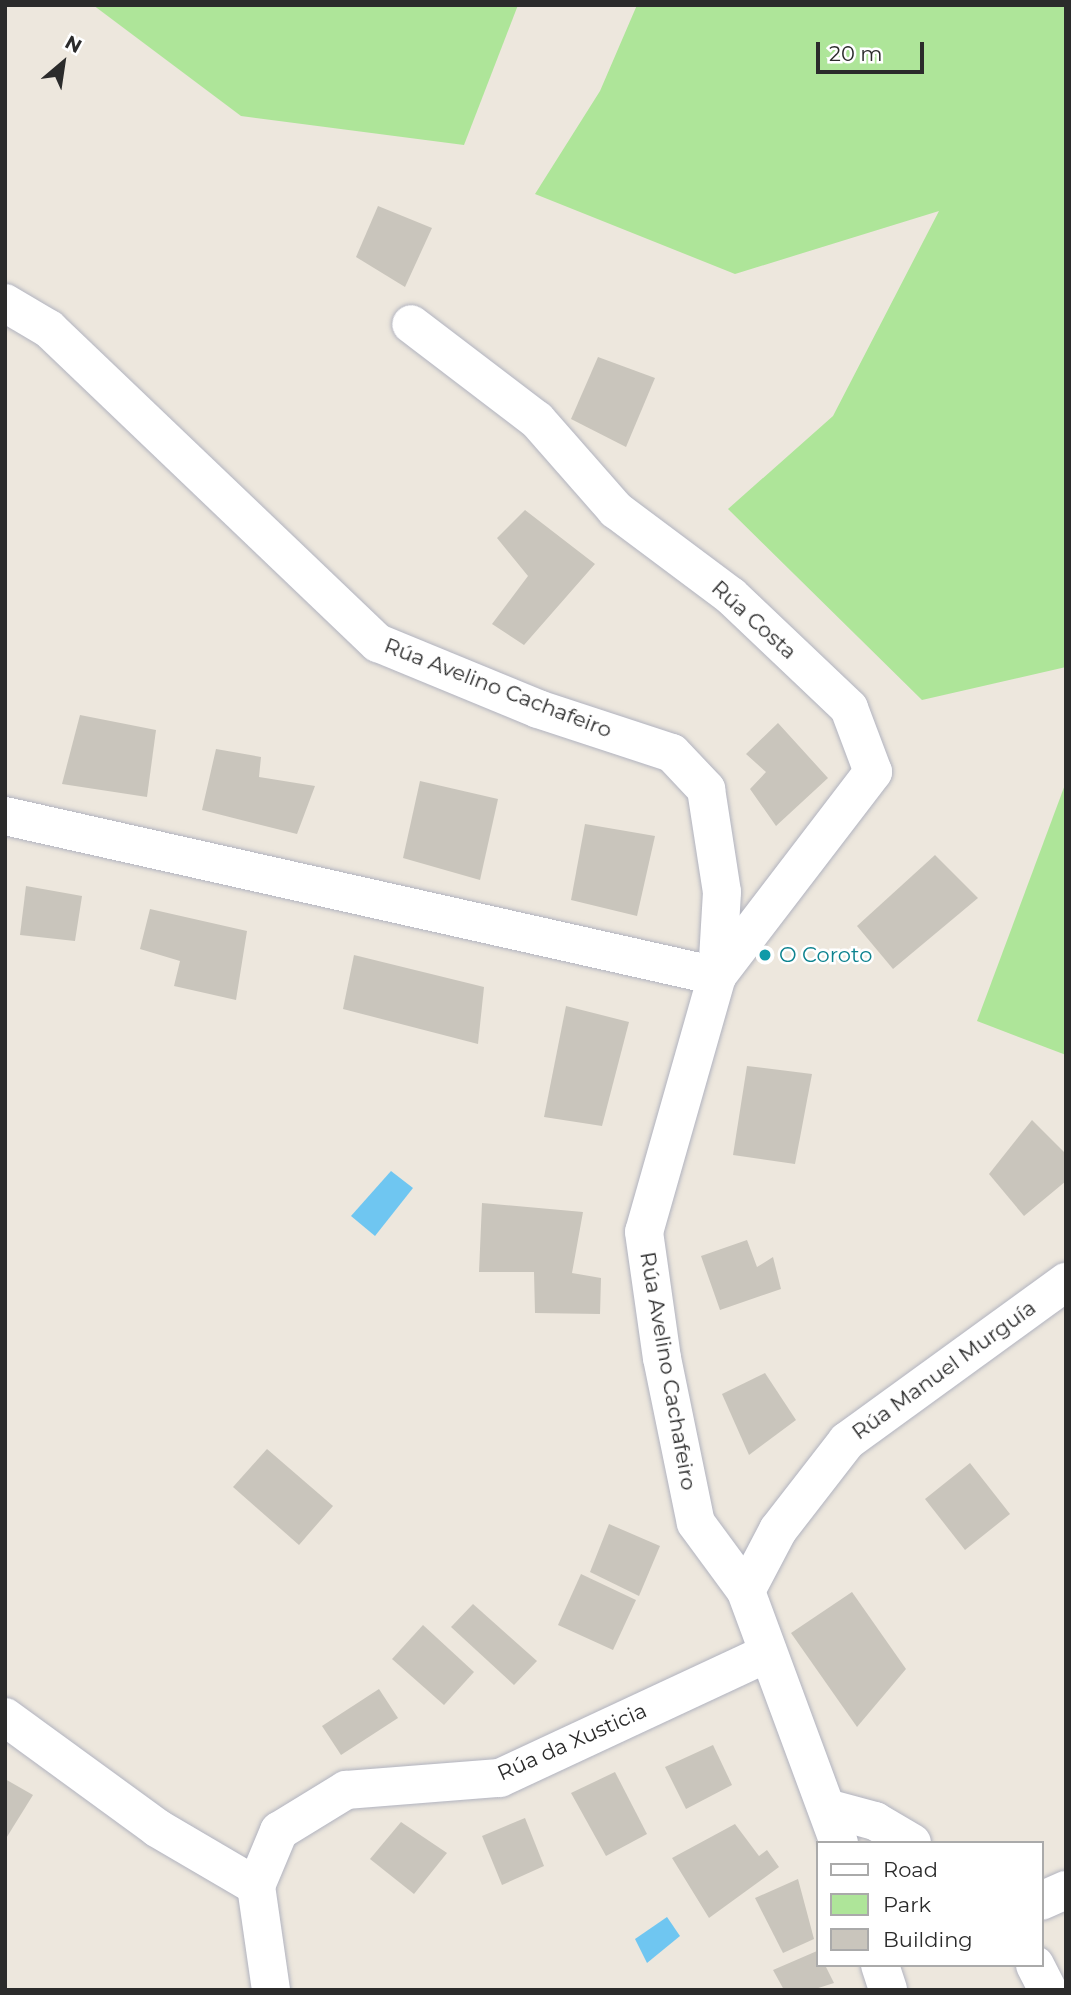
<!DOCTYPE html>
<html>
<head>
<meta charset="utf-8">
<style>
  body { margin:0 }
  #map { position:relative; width:1071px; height:1995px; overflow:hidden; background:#ede7dd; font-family:Montserrat,sans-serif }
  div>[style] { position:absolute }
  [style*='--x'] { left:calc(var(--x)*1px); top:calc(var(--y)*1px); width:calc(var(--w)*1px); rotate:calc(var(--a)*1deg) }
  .green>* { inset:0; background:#aee599 }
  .water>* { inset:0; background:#6fc6f1 }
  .building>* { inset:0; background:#c9c5bc }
  .roads { filter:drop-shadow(0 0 2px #b1b3bf) drop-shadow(0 0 2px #b1b3bf) }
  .street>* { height:38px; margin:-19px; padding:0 19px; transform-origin:19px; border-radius:19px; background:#fff }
  .dots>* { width:19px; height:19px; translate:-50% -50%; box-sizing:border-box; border:4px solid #fff; border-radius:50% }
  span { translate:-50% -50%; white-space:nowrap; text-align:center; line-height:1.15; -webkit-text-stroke:5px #fff; paint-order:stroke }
  .street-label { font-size:21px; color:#2b2b2b }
  .culture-label { font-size:21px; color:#0d838f }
  .left { translate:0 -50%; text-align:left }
  .frame { position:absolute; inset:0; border:7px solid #2b2b2b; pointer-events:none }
  .legend { position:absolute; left:816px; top:1841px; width:228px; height:126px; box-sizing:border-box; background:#fff; border:2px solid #aaa; margin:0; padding:9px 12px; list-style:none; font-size:21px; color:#2b2b2b }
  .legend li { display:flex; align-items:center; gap:14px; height:35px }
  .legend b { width:35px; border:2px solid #aaa }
  .north { position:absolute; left:28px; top:28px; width:70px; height:70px; -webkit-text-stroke:5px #fff; paint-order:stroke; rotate:29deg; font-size:19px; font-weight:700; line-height:28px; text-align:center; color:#2b2b2b }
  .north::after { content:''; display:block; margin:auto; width:24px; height:32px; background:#2b2b2b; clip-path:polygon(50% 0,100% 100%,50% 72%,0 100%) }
  .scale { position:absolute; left:816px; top:42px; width:108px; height:32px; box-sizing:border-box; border:4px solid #2b2b2b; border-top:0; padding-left:9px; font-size:21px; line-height:24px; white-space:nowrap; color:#2b2b2b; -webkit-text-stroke:5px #fff; paint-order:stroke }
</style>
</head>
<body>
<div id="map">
  <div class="green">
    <i style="clip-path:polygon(93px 5px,518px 5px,464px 145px,241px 116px)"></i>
    <i style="clip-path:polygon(637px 5px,1066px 5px,1066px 667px,922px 700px,728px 509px,833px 416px,939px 211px,735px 274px,535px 194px,600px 91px)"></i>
    <i style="clip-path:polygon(1066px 782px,1066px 1055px,977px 1021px)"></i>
  </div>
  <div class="water">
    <i style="clip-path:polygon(391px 1171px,413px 1188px,375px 1236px,351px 1216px)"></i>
    <i style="clip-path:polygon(667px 1917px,680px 1936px,647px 1963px,635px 1939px)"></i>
  </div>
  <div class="building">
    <i style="clip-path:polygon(378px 206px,432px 228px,405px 287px,356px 257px)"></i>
    <i style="clip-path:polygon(598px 357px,655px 378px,626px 447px,571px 419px)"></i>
    <i style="clip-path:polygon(525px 510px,595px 564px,524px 645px,492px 624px,528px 576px,497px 538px)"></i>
    <i style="clip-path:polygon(80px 715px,156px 730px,147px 797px,62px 784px)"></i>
    <i style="clip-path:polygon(778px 723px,828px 778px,776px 826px,750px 789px,766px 772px,746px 754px)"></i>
    <i style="clip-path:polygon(216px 749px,261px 757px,259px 777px,315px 786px,297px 834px,202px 810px)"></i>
    <i style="clip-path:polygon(420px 781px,498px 799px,480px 880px,403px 858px)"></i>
    <i style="clip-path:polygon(585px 824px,655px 836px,637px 916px,571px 900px)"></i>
    <i style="clip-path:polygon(935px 855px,978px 898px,893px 969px,857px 926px)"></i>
    <i style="clip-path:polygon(26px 886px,82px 896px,75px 941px,20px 935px)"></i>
    <i style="clip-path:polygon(150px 909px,247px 931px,236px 1000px,174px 986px,180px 961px,140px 949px)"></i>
    <i style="clip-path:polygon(354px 955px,484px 987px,478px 1044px,343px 1009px)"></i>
    <i style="clip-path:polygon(566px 1006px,629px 1022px,602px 1126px,544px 1117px)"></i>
    <i style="clip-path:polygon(747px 1066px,812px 1074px,795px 1164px,733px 1155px)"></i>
    <i style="clip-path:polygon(1032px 1120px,1066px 1154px,1066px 1181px,1024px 1216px,989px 1174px)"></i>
    <i style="clip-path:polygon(482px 1203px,583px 1212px,572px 1273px,601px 1278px,600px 1314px,535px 1313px,534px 1272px,479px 1272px)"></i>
    <i style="clip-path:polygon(747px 1240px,757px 1267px,773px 1257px,781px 1289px,720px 1310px,701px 1256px)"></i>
    <i style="clip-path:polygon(765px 1373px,796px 1420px,749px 1455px,722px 1394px)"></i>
    <i style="clip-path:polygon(267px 1449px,333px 1506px,299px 1545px,233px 1487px)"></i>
    <i style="clip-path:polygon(970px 1463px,1010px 1514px,965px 1550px,925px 1499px)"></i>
    <i style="clip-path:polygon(609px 1524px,660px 1546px,639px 1596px,590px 1572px)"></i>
    <i style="clip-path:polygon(581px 1574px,636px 1600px,613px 1650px,558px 1625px)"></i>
    <i style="clip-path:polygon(852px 1592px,906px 1669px,857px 1727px,791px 1633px)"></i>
    <i style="clip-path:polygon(473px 1604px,537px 1661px,514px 1685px,451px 1627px)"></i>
    <i style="clip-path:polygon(423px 1625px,474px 1672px,444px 1705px,392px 1659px)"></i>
    <i style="clip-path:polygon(379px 1689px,398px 1718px,341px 1755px,322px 1726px)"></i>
    <i style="clip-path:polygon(713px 1745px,732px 1785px,686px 1809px,665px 1767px)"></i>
    <i style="clip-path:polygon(615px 1772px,647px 1834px,606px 1856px,571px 1793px)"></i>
    <i style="clip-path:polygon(5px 1779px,33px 1795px,5px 1840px)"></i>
    <i style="clip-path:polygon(525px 1818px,544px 1866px,502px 1885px,482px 1836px)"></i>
    <i style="clip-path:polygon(401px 1822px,447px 1853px,414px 1894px,370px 1859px)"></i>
    <i style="clip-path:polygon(735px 1824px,759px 1856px,767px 1850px,779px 1867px,709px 1918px,672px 1858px)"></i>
    <i style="clip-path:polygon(798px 1879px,814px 1939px,783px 1953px,755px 1898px)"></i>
    <i style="clip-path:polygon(817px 1951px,817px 1965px,825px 1965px,834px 1983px,812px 1990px,784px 1990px,773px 1970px)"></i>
  </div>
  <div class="roads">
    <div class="street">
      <i style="--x:5;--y:303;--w:51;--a:30.6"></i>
      <i style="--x:49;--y:329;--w:455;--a:43.7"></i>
      <i style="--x:378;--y:643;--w:173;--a:22.4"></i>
      <i style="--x:538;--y:709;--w:141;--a:18.2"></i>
      <i style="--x:672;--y:753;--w:50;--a:46.6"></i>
      <i style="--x:706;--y:789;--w:104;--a:81.2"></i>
      <i style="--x:722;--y:892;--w:84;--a:93.4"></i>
      <i style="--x:717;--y:976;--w:266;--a:105.9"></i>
      <i style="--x:644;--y:1232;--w:127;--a:81.9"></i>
      <i style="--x:662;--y:1358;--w:168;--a:78.4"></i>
      <i style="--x:696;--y:1523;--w:84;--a:53.7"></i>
      <i style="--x:5;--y:816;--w:730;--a:12.67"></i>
      <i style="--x:717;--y:976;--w:257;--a:-52.6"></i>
      <i style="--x:873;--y:772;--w:68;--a:-110.6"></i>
      <i style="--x:849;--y:708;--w:163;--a:-136.5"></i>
      <i style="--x:731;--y:596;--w:144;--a:-143.2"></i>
      <i style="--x:616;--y:510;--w:120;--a:-131.3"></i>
      <i style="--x:537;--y:420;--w:158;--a:-142.7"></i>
      <i style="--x:5;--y:1717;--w:188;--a:36.1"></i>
      <i style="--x:157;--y:1828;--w:115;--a:30.4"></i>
      <i style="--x:827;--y:1808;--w:50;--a:15.2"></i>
      <i style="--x:875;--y:1821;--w:43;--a:30.7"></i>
      <i style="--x:839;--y:1843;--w:269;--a:-110.3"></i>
      <i style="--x:746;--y:1591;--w:69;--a:-62.3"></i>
      <i style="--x:778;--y:1530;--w:113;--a:-52.2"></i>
      <i style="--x:847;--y:1441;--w:271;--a:-36"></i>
      <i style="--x:256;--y:1886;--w:60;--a:-67.3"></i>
      <i style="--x:279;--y:1831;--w:79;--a:-31.5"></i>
      <i style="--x:346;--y:1790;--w:154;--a:-4.5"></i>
      <i style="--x:500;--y:1778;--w:293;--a:-25"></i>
      <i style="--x:256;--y:1886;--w:105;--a:81.8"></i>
      <i style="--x:1041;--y:1901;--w:27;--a:-24"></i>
      <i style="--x:880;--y:1965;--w:26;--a:72"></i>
      <i style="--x:1035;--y:1965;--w:28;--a:63"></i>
    </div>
  </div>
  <div class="dots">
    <i style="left:765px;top:955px;background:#0f9aa8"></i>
  </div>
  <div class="street-label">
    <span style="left:754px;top:620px;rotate:42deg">Rúa Costa</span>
    <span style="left:498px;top:688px;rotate:21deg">Rúa Avelino Cachafeiro</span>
    <span style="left:944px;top:1370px;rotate:-36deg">Rúa Manuel Murguía</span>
    <span style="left:668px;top:1371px;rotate:80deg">Rúa Avelino Cachafeiro</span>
    <span style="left:572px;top:1742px;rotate:-24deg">Rúa da Xusticia</span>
  </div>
  <div class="culture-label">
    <span class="left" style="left:779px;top:955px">O Coroto</span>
  </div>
  <div class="frame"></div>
  <ul class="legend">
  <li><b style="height:9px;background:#fff"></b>Road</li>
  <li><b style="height:19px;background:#aee599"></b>Park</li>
  <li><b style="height:19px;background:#c9c5bc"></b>Building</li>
  </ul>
  <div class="north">N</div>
  <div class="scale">20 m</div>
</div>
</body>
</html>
